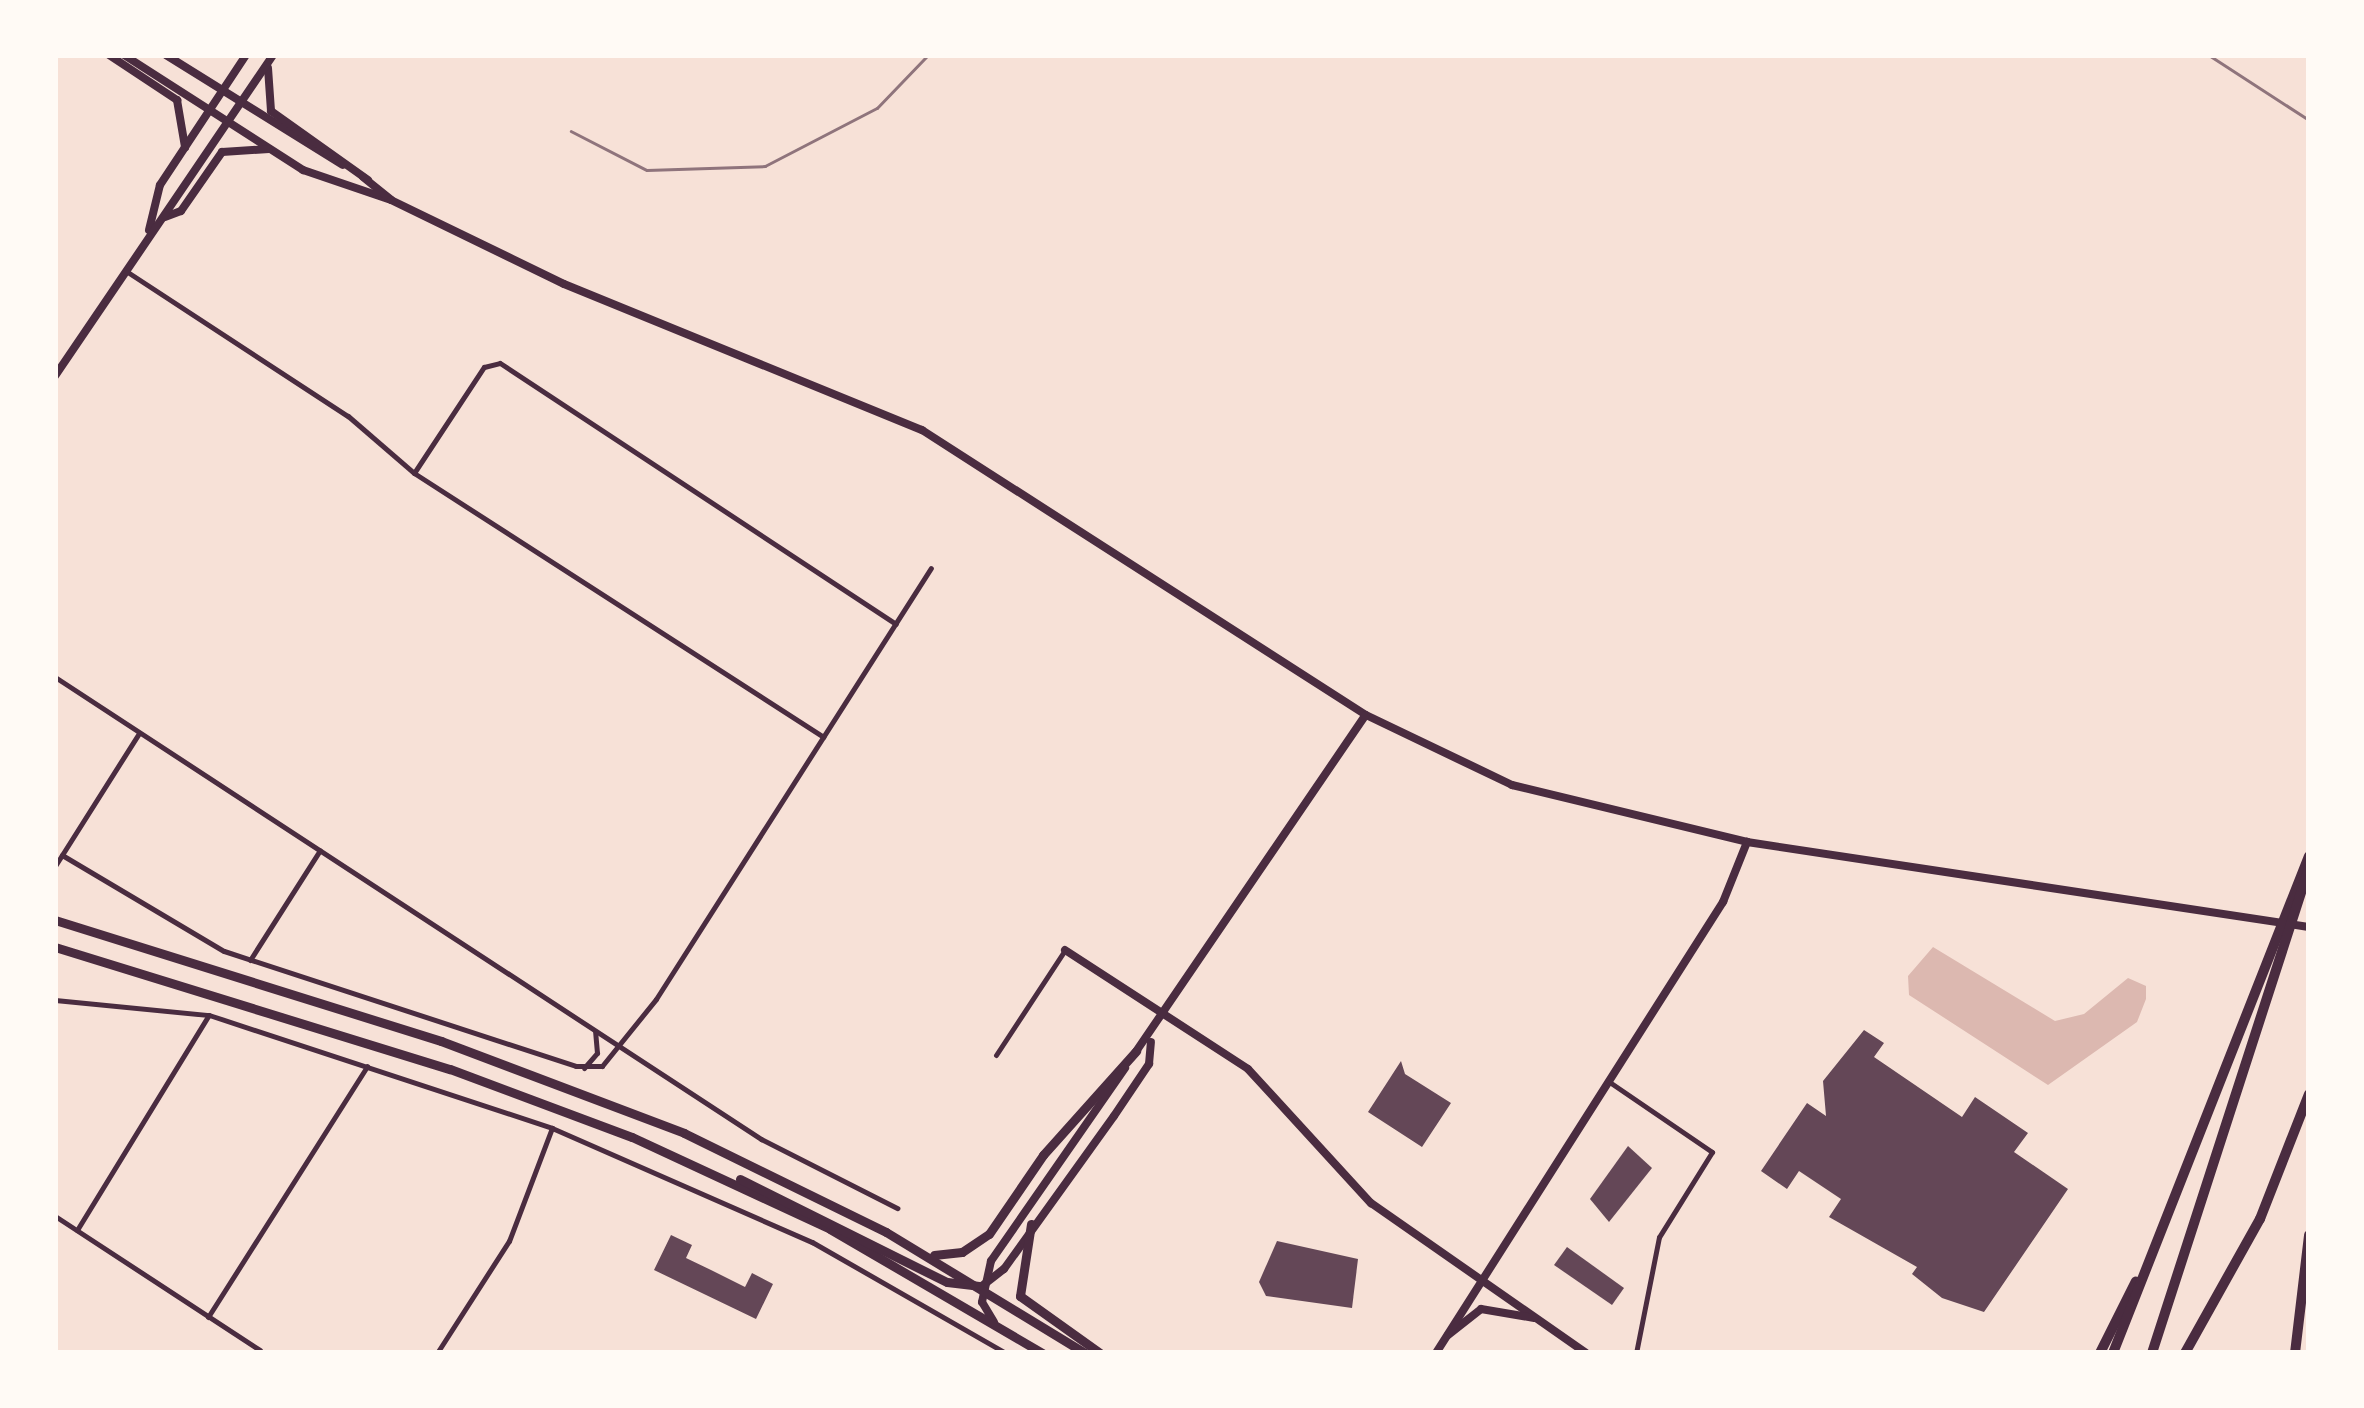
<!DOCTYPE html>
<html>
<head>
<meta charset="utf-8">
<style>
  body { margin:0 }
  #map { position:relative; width:2364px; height:1408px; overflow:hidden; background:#f7e1d7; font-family:"Golos Text",sans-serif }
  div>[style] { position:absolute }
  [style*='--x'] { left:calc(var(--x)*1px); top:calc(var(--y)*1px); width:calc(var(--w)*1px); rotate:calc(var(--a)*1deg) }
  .water>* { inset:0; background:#dcb8b0 }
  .building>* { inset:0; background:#644757 }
  .minor>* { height:5px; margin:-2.5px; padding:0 2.5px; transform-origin:2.5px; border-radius:2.5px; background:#4a2c40 }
  .tertiary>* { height:8px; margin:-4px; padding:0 4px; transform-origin:4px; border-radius:4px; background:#4a2c40 }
  .secondary>* { height:8px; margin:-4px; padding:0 4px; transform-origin:4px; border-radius:4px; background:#4a2c40 }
  .primary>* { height:9px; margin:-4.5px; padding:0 4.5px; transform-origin:4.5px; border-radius:4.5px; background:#4a2c40 }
  .motorway>* { height:10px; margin:-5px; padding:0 5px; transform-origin:5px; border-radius:5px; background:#4a2c40 }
  .rail>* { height:2.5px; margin:-1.25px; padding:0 1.25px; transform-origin:1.25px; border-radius:1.25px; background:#8f747c }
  span { translate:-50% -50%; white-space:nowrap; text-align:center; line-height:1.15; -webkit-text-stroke:8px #fffaf5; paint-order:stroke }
  .frame { position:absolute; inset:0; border:58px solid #fffaf5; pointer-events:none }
</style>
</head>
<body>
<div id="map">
  <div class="water">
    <i style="clip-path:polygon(1933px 947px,2055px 1021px,2084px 1014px,2128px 978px,2146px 986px,2146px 999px,2137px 1022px,2048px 1085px,1909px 995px,1908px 976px)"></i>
  </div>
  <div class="building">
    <i style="clip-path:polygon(1864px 1030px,1884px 1043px,1874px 1057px,1962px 1117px,1975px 1097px,2028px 1133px,2014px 1152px,2068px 1189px,1984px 1312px,1942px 1298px,1912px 1274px,1917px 1267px,1829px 1217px,1841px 1199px,1799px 1171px,1787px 1189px,1761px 1171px,1807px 1103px,1826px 1116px,1823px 1081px)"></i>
    <i style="clip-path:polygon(1401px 1061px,1405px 1074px,1451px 1103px,1422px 1147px,1368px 1112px)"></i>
    <i style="clip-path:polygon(1628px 1146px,1652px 1168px,1609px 1222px,1590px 1199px)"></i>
    <i style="clip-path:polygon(671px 1235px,692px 1245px,686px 1258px,711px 1270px,745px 1287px,752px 1273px,773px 1284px,756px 1319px,654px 1270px)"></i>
    <i style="clip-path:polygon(1277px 1241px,1358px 1259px,1352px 1308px,1266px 1296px,1259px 1282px)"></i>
    <i style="clip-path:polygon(1567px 1247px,1624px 1288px,1612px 1305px,1554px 1265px)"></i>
  </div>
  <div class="minor">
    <i style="--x:126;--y:271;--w:265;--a:33.2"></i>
    <i style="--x:348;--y:416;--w:87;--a:40.8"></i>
    <i style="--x:414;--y:473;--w:487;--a:32.8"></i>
    <i style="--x:414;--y:473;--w:127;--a:-56.6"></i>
    <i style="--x:484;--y:367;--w:16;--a:-14"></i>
    <i style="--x:500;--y:363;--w:474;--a:33.4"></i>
    <i style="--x:55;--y:677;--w:844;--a:33.2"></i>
    <i style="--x:761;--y:1139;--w:153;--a:26.9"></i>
    <i style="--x:62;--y:855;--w:188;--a:30.7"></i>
    <i style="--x:224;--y:951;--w:370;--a:18.1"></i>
    <i style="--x:576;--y:1066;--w:26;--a:0"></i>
    <i style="--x:602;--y:1066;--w:86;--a:-51.1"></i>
    <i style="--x:656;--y:999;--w:511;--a:-57.46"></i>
    <i style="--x:55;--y:866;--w:157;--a:-57.7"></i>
    <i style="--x:250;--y:960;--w:130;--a:-57.5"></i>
    <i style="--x:55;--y:1000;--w:155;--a:5.6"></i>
    <i style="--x:209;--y:1015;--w:361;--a:18.2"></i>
    <i style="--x:552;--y:1128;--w:284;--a:23.7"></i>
    <i style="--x:812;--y:1242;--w:224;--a:29.8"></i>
    <i style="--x:996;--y:1055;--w:126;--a:-56.7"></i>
    <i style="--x:584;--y:1068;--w:20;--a:-49"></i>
    <i style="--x:597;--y:1053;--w:21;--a:-95"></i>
    <i style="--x:1608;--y:1081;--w:126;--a:34.3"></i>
    <i style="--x:1712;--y:1152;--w:100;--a:121.9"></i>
    <i style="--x:1659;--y:1237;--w:118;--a:101.2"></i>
    <i style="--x:55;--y:1216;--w:245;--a:33.2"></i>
    <i style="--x:77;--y:1230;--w:252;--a:-58.5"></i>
    <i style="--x:208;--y:1317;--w:297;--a:-57.6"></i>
    <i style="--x:437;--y:1353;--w:133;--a:-57.3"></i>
    <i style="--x:509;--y:1241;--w:121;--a:-69.2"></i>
  </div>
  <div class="tertiary">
    <i style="--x:124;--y:55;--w:213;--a:32.7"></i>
    <i style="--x:303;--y:170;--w:93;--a:18.8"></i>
    <i style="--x:166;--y:55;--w:208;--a:31.9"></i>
    <i style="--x:363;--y:177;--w:36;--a:39"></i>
    <i style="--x:391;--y:200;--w:192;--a:25.9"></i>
    <i style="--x:564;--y:284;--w:387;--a:22.2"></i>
    <i style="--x:922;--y:430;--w:528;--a:32.7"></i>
    <i style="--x:1366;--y:715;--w:162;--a:25.6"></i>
    <i style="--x:1512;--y:785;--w:242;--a:13.6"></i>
    <i style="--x:1747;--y:842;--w:568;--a:8.6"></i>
    <i style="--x:1065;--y:950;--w:218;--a:33"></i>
    <i style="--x:1248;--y:1069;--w:182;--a:47.5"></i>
    <i style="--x:1371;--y:1203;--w:262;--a:34.9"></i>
    <i style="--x:1135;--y:1053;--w:409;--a:-55.7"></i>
    <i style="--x:982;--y:1286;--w:28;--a:-38"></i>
    <i style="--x:1004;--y:1269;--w:188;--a:-54.3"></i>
    <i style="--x:1114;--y:1116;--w:63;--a:-56.1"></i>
    <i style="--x:1149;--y:1064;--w:22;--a:-85"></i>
    <i style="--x:994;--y:1322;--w:23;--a:-121"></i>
    <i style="--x:982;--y:1302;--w:42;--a:-77.6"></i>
    <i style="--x:991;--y:1261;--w:235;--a:-55.2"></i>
    <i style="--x:1448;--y:1335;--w:42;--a:-38.2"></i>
    <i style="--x:1481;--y:1309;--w:54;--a:9.6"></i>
    <i style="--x:1436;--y:1353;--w:535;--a:-57.53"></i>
    <i style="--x:1723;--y:902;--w:65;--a:-68.2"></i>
  </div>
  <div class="secondary">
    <i style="--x:109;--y:55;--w:82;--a:33.5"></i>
    <i style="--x:177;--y:100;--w:48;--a:80.3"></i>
    <i style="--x:268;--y:68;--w:43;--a:86"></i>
    <i style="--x:271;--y:111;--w:119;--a:35.4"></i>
    <i style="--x:165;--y:217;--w:17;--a:-21"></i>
    <i style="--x:181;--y:211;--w:72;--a:-55.2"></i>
    <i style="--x:222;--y:152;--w:47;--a:-3.7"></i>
    <i style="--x:149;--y:230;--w:46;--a:-76.3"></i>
    <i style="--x:160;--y:185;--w:156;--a:-56.5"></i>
    <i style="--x:55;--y:376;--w:388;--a:-55.8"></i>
  </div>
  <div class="primary">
    <i style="--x:55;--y:920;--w:405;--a:17.4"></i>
    <i style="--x:441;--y:1041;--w:260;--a:20.7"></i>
    <i style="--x:684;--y:1133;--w:225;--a:26.1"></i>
    <i style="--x:886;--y:1232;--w:233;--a:31.3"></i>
    <i style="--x:55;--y:947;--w:413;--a:17.2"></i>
    <i style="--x:450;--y:1069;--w:194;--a:20.5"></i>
    <i style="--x:632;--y:1137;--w:218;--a:24.9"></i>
    <i style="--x:830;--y:1229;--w:246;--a:30.3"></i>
    <i style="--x:740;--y:1179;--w:231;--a:26.5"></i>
    <i style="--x:947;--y:1282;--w:32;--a:7"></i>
    <i style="--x:1031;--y:1224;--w:73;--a:98.7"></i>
    <i style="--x:1020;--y:1296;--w:98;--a:35.5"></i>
    <i style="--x:934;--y:1255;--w:28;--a:-6"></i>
    <i style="--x:962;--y:1252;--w:32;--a:-34"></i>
    <i style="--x:989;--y:1234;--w:96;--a:-55.6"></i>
    <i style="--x:1043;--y:1155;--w:140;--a:-48.2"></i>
  </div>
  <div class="motorway">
    <i style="--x:2100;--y:1353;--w:80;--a:-63.4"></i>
    <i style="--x:2113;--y:1353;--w:534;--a:-68.48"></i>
    <i style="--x:2152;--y:1353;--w:510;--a:-72.06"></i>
    <i style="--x:2185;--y:1353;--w:154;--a:-60.8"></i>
    <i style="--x:2260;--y:1219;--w:134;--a:-68.6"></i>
    <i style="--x:2295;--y:1353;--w:119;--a:-83.2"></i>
  </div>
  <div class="rail">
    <i style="--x:2209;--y:55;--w:119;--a:33"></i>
    <i style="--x:571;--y:131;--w:85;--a:27.2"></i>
    <i style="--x:647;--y:170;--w:118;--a:-1.9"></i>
    <i style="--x:765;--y:166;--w:126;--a:-27.4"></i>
    <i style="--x:877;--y:108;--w:74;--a:-46.1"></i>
  </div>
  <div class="frame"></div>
</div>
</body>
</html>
